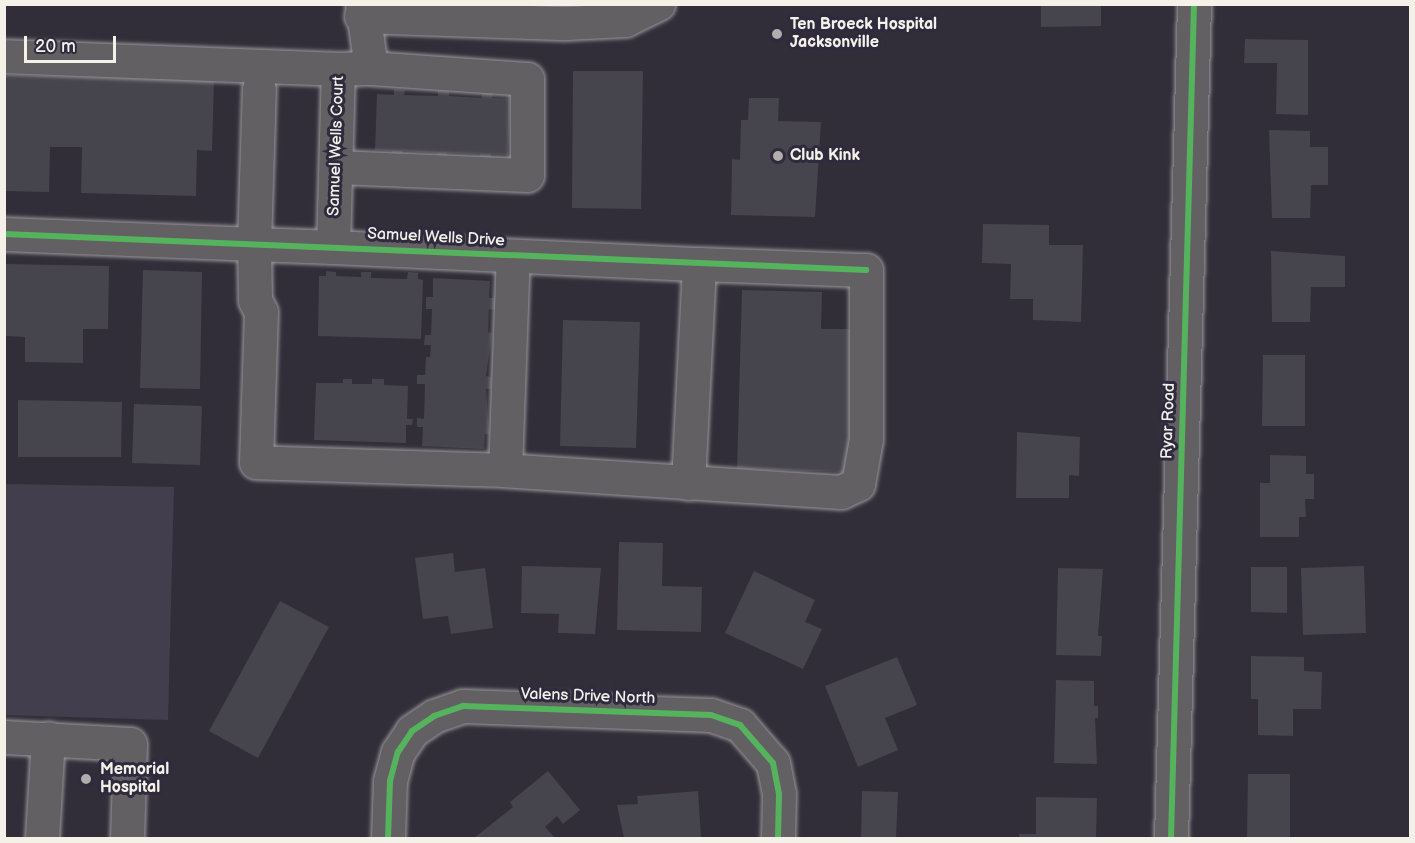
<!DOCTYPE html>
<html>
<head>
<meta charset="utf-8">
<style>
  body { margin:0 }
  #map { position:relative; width:1415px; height:843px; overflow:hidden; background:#312e39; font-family:"Balsamiq Sans",sans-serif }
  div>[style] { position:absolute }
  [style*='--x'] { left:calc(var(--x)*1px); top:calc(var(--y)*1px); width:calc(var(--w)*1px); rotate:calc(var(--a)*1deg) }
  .green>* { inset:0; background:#423e4d }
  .building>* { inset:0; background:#46444c }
  .roads { filter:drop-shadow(0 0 2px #9a989b) drop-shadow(0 0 2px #9a989b) }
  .minor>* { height:33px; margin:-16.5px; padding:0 16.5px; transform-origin:16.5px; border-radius:16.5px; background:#626063 }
  .cycleway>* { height:6px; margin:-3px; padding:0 3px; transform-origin:3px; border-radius:3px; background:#56b35d }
  .dots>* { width:16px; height:16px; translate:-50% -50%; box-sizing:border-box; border:3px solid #2f2a3d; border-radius:50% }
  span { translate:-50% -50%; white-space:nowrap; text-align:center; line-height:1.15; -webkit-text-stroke:6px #2f2a3d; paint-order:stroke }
  .poi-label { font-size:16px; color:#f4f1e8; font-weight:700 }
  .left { translate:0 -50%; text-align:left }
  .street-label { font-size:16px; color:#f4f1e8 }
  .frame { position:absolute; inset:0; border:6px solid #f4f1e8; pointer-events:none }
  .scale { position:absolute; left:24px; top:36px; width:92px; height:27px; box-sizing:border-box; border:3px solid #f4f1e8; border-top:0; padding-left:8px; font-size:18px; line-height:21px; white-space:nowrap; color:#f4f1e8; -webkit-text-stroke:4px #2f2a3d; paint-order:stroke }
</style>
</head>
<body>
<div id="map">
  <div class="green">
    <i style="clip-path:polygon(5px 484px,174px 487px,168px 720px,5px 715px)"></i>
  </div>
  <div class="building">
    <i style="clip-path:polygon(1041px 4px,1101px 4px,1101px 26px,1041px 27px)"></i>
    <i style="clip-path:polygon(1245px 39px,1308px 40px,1308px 115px,1276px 114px,1277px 63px,1244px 63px)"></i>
    <i style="clip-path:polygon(573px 71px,643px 71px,641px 209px,572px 208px)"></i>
    <i style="clip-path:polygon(4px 75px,214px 80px,212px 151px,197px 150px,196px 196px,81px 193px,82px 147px,50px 147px,49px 192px,4px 191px)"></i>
    <i style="clip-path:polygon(394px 89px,405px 90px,404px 95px,438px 96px,438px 90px,449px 90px,449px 96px,482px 98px,482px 92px,493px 92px,492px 98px,510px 99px,508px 155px,491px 154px,491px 160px,480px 160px,480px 154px,447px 153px,447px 157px,437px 157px,437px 153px,402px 151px,403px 156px,392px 157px,392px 151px,375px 150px,377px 94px,394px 95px)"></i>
    <i style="clip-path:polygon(749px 98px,779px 98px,778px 121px,821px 122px,815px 217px,731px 215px,732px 159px,740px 160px,741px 120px,748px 120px)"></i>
    <i style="clip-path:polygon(1269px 130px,1310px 131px,1310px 147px,1328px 147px,1328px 185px,1311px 185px,1310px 218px,1272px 218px)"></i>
    <i style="clip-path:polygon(983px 224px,1049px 225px,1049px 245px,1083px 245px,1081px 322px,1033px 320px,1033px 299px,1010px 299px,1011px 264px,982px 263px)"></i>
    <i style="clip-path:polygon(1271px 251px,1345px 256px,1345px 287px,1311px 287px,1310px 322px,1272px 322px)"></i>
    <i style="clip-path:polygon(6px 264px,109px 266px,108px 329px,83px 329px,83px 363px,25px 362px,25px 337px,5px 336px)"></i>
    <i style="clip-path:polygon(143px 270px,202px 272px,200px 389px,140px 388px)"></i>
    <i style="clip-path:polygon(326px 271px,336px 272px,336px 276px,361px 277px,361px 272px,371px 272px,371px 278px,407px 279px,408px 272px,418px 273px,418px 279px,423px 280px,421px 339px,318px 336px,319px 276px,326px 276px)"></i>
    <i style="clip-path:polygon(433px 278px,490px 281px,489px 298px,496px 298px,496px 310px,489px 309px,488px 332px,492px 333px,486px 376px,491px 377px,491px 389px,486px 389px,489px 434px,485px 434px,484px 449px,422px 446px,423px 427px,417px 427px,417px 418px,424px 419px,425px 384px,417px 384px,417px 375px,425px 375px,426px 357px,430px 357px,431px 345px,424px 345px,425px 335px,431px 335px,432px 309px,426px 309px,426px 297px,433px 297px)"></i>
    <i style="clip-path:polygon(742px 290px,822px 292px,821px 329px,854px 329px,850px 472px,737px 469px)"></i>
    <i style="clip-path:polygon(563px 320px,640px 322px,636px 448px,560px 446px)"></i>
    <i style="clip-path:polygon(1263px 355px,1305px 355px,1305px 426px,1262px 426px)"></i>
    <i style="clip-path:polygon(343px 379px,352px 379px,352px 384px,372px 384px,372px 379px,384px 379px,384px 385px,408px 386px,407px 419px,413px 419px,412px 425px,406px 425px,406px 443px,314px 440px,316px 383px,343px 383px)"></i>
    <i style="clip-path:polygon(18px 400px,122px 402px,121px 457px,18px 457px)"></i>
    <i style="clip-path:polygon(134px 404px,202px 406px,200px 465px,132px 463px)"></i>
    <i style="clip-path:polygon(1017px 432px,1080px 437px,1079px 476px,1069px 475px,1069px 498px,1016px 498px)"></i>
    <i style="clip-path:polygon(1270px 455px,1306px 456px,1306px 474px,1314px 474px,1314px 499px,1305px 499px,1306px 517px,1299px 517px,1299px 537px,1260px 537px,1260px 483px,1270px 483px)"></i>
    <i style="clip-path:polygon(619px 542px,663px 543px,662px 586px,702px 587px,701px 632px,617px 630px)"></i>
    <i style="clip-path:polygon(453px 553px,455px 572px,485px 568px,493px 628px,451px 634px,448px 616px,423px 619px,415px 558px)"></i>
    <i style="clip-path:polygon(522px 566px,601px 568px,595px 634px,558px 633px,559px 614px,521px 613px)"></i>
    <i style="clip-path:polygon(1364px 566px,1366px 633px,1303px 635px,1301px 568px)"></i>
    <i style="clip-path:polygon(1251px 567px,1287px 567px,1287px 613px,1251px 612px)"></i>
    <i style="clip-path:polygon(1058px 568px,1103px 569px,1098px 636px,1102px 636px,1101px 656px,1056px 655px)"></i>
    <i style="clip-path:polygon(754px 571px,815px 600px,805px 622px,822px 629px,803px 669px,725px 633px)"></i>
    <i style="clip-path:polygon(280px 601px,329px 627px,258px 758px,209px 731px)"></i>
    <i style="clip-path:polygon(1251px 656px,1304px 657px,1304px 671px,1322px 672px,1321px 709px,1293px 709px,1293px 736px,1258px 735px,1258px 699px,1251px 699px)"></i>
    <i style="clip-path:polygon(897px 657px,917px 705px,885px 718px,898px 750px,858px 767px,825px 686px)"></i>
    <i style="clip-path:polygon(1056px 680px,1094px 681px,1094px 706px,1098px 706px,1098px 718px,1095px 718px,1097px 764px,1054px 763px)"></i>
    <i style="clip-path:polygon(548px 771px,580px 810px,563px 824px,557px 816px,545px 827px,555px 838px,474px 838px,513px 807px,510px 802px)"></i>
    <i style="clip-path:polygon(1248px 774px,1290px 774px,1290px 838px,1247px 838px)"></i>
    <i style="clip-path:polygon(698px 791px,701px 837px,624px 838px,617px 805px,638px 804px,637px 796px)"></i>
    <i style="clip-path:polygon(862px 791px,898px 792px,896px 838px,861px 838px)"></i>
    <i style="clip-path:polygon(1036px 797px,1097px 798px,1096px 838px,1019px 838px,1019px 834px,1036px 834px)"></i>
  </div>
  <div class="roads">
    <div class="minor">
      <i style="--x:361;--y:16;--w:205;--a:2"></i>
      <i style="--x:566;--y:23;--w:59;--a:-2.9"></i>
      <i style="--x:625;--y:20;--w:37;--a:-26"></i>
      <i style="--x:4;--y:56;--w:334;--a:2.2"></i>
      <i style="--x:336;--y:167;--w:191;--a:2.4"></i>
      <i style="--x:527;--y:175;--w:96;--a:-90"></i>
      <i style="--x:527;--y:79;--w:156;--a:-176"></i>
      <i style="--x:4;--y:234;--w:250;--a:2.3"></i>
      <i style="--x:254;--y:244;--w:79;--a:2.2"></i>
      <i style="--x:333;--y:247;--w:366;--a:2.7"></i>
      <i style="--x:699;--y:264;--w:167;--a:2.1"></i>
      <i style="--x:866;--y:270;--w:169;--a:90"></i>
      <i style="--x:866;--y:439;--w:46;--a:100.1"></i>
      <i style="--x:858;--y:484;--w:19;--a:155"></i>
      <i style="--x:841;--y:492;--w:337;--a:-176.3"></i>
      <i style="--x:505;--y:470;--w:249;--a:-178.2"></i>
      <i style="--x:256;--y:462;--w:150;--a:-88.1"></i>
      <i style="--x:261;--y:312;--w:13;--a:-117"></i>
      <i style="--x:255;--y:300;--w:56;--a:-91"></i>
      <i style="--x:254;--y:244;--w:155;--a:-88.2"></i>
      <i style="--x:333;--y:247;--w:178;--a:-88.4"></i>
      <i style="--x:338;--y:69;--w:33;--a:-2"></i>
      <i style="--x:371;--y:68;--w:65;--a:-98"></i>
      <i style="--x:505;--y:470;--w:214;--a:-87.9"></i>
      <i style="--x:688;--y:483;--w:219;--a:-87.1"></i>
      <i style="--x:4;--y:737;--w:126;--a:3.2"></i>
      <i style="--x:130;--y:744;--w:94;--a:91.8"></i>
      <i style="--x:42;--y:838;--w:100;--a:-86.6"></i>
      <i style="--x:388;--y:838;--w:57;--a:-88"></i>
      <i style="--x:390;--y:781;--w:30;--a:-75"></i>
      <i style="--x:398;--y:752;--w:25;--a:-56"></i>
      <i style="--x:412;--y:731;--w:27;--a:-34"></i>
      <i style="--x:434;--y:716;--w:31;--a:-19"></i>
      <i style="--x:463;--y:706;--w:248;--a:2.1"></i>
      <i style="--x:711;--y:715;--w:31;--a:19"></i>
      <i style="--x:740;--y:725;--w:50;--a:49"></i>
      <i style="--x:773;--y:763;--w:32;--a:79"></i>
      <i style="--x:779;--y:794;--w:44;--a:91.3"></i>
      <i style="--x:1171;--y:838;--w:834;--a:-88.42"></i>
    </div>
  </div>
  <div class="cycleway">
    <i style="--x:4;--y:234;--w:863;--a:2.39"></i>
    <i style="--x:388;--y:838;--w:57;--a:-88"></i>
    <i style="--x:390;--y:781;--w:30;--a:-75"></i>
    <i style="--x:398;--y:752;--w:25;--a:-56"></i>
    <i style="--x:412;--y:731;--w:27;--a:-34"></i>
    <i style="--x:434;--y:716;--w:31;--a:-19"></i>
    <i style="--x:463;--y:706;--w:248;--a:2.1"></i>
    <i style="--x:711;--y:715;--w:31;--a:19"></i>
    <i style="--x:740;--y:725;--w:50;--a:49"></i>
    <i style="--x:773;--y:763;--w:32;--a:79"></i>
    <i style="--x:779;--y:794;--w:44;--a:91.3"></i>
    <i style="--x:1171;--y:838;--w:834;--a:-88.42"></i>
  </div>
  <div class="dots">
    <i style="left:777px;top:34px;background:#b0adab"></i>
    <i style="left:778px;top:156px;background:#b0adab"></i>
    <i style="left:86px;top:779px;background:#b0adab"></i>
  </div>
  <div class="poi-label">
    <span class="left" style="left:790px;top:34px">Ten Broeck Hospital<br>Jacksonville</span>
    <span class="left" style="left:790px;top:156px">Club Kink</span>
    <span class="left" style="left:100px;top:779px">Memorial<br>Hospital</span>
  </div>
  <div class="street-label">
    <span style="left:337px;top:146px;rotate:-88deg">Samuel Wells Court</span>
    <span style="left:436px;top:238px;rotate:3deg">Samuel Wells Drive</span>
    <span style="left:1169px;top:421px;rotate:-88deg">Ryar Road</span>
    <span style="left:588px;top:697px;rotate:2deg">Valens Drive North</span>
  </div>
  <div class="frame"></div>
  <div class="scale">20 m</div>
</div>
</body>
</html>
